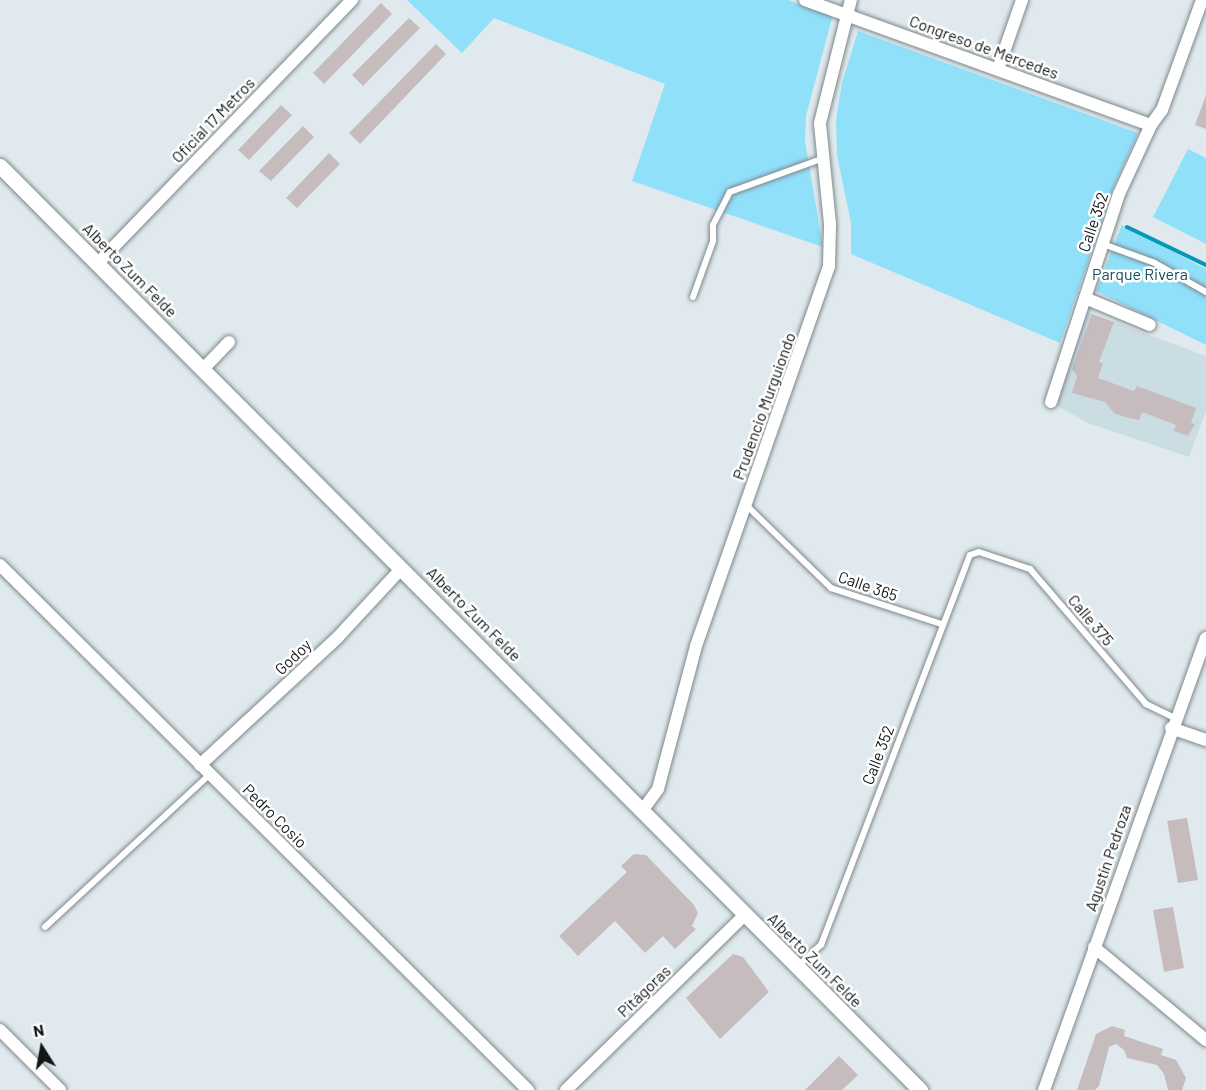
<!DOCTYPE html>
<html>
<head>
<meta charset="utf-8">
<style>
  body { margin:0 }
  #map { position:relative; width:1206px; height:1090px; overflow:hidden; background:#e0eaee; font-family:Barlow,sans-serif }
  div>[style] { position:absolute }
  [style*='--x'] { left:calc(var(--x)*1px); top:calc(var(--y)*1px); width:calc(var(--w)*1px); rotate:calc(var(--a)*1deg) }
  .built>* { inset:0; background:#cadde3 }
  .green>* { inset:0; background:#90e0fa }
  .stream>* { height:4px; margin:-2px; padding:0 2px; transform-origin:2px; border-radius:2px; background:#0599b9 }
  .building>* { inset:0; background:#c6bcbe }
  .roads { filter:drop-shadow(0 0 2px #7f888c) drop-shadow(0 0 2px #7f888c) }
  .service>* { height:6px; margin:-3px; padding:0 3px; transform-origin:3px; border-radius:3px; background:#fff }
  .minor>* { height:12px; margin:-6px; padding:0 6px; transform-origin:6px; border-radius:6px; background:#fff }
  .tertiary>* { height:15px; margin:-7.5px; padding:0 7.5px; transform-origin:7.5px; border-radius:7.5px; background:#fff }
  span { translate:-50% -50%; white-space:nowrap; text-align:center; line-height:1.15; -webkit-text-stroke:5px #fff; paint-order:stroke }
  .street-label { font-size:16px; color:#121617 }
  .park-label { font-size:16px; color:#1a4c5b }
  .north { position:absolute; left:12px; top:1018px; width:60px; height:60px; -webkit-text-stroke:4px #fff; paint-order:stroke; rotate:349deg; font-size:16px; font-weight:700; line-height:24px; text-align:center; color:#121617 }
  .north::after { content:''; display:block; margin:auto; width:21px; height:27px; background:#121617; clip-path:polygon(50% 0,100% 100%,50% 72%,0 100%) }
</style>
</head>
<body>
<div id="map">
  <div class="built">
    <i style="clip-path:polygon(1087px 312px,1206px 356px,1206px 411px,1189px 457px,1088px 423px,1054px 404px)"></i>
  </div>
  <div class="green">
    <i style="clip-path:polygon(407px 0,788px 0,829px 15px,832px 18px,806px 116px,805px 141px,823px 247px,632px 181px,665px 84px,494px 18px,462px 53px)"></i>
    <i style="clip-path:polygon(858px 31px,1138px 133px,1114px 186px,1060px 343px,851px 254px,851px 223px,837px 155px,836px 120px,842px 83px)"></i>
    <i style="clip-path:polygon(1188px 149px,1206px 158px,1206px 244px,1153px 217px)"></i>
    <i style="clip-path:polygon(1122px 225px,1206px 269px,1206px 345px,1096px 291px)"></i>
  </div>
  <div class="stream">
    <i style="--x:1127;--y:227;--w:88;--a:25.7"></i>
  </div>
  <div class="building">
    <i style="clip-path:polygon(381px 3px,392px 14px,324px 84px,313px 73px)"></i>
    <i style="clip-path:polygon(409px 18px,420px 28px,363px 86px,352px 75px)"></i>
    <i style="clip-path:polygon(436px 44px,446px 54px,360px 144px,349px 133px)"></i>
    <i style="clip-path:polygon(1206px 95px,1206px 129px,1195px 125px)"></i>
    <i style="clip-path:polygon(281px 105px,292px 115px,249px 160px,238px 150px)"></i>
    <i style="clip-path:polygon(303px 126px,314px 137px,271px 181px,259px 171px)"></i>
    <i style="clip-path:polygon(329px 153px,340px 164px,297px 208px,286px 198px)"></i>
    <i style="clip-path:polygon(1092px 314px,1114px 322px,1099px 362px,1103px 363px,1098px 378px,1134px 391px,1137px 386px,1196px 408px,1191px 423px,1195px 424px,1188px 436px,1174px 431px,1176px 425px,1142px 412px,1139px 420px,1125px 417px,1114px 413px,1105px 402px,1072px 393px,1077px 376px,1072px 369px)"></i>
    <i style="clip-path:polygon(1187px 818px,1198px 880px,1178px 883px,1167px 821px)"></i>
    <i style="clip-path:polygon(634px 854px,646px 855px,694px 905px,698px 913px,692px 926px,696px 929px,675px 949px,663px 936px,645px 953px,615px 921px,578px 956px,559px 936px,627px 872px,621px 866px)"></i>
    <i style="clip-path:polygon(1173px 907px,1184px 968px,1164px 972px,1153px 910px)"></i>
    <i style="clip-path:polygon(733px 954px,743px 957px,769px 992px,720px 1039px,686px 998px)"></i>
    <i style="clip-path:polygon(1112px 1026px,1125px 1030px,1124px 1036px,1163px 1049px,1161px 1055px,1176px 1060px,1186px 1078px,1182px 1090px,1168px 1090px,1164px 1074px,1157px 1065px,1127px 1058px,1124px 1050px,1116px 1044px,1109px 1047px,1099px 1086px,1095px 1090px,1077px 1090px,1096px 1034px)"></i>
    <i style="clip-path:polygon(839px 1056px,858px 1075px,842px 1090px,805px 1090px)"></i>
  </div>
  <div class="roads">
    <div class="service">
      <i style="--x:1103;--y:244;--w:55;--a:20.1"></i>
      <i style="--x:1155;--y:263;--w:59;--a:29.6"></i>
      <i style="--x:693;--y:297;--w:59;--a:-70.3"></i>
      <i style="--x:713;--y:241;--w:16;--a:-90"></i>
      <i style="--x:713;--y:225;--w:37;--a:-63"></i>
      <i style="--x:730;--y:192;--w:97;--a:-19.9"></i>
      <i style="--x:746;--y:505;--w:119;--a:44.3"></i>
      <i style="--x:831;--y:588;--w:116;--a:18.1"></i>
      <i style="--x:45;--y:927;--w:225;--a:-42.8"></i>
      <i style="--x:797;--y:967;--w:33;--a:-43"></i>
      <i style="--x:821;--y:945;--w:417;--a:-69.1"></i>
      <i style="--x:970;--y:555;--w:9;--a:-18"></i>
      <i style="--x:979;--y:552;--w:54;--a:18.4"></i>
      <i style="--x:1030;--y:569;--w:178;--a:49.3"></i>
      <i style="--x:1146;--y:704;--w:32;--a:26"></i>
    </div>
    <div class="minor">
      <i style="--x:805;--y:0;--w:368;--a:19.9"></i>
      <i style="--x:998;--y:69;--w:73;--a:-70.8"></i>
      <i style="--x:98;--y:263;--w:366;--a:-46"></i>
      <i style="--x:1085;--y:298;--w:70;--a:22.6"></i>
      <i style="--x:204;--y:368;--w:36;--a:-46"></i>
      <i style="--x:1051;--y:402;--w:219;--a:-71.9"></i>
      <i style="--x:1119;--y:194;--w:76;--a:-65.1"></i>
      <i style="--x:1151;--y:125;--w:19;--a:-54"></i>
      <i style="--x:1162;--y:110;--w:117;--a:-70"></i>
      <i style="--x:0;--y:565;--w:745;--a:44.84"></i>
      <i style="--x:1171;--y:728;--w:37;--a:19"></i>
      <i style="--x:200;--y:765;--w:188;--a:-42.8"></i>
      <i style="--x:338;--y:637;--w:94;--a:-47.2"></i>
      <i style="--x:642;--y:811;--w:27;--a:-54"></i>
      <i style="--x:658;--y:789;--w:148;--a:-75.1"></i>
      <i style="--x:696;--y:646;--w:403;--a:-70.7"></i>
      <i style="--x:829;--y:266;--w:42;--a:-88.6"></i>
      <i style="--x:830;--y:224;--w:101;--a:-95.7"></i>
      <i style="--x:820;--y:123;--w:127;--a:-75.9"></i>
      <i style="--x:1094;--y:947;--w:146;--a:39.7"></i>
      <i style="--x:0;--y:1030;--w:85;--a:45"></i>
      <i style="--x:566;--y:1090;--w:250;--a:-44.4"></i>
      <i style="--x:1044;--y:1090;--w:480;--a:-70.3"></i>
    </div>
    <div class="tertiary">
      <i style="--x:0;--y:166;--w:1304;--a:45.12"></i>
    </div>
  </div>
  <div class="street-label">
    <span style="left:984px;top:47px;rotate:20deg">Congreso de Mercedes</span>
    <span style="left:213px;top:120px;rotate:-46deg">Oficial 17 Metros</span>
    <span style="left:1093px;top:222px;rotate:-71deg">Calle 352</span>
    <span style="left:130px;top:270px;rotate:45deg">Alberto Zum Felde</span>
    <span style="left:764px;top:406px;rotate:-70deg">Prudencio Murguiondo</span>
    <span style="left:868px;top:586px;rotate:19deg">Calle 365</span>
    <span style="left:474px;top:614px;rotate:45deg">Alberto Zum Felde</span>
    <span style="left:1091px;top:620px;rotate:50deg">Calle 375</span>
    <span style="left:293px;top:657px;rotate:-44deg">Godoy</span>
    <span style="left:878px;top:755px;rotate:-69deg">Calle 352</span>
    <span style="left:275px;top:816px;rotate:45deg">Pedro Cosio</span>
    <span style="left:1108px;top:858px;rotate:-71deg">Agustín Pedroza</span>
    <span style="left:815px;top:960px;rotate:45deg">Alberto Zum Felde</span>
    <span style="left:644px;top:991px;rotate:-44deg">Pitágoras</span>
  </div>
  <div class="park-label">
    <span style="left:1140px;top:274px">Parque Rivera</span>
  </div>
  <div class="north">N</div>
</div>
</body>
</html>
